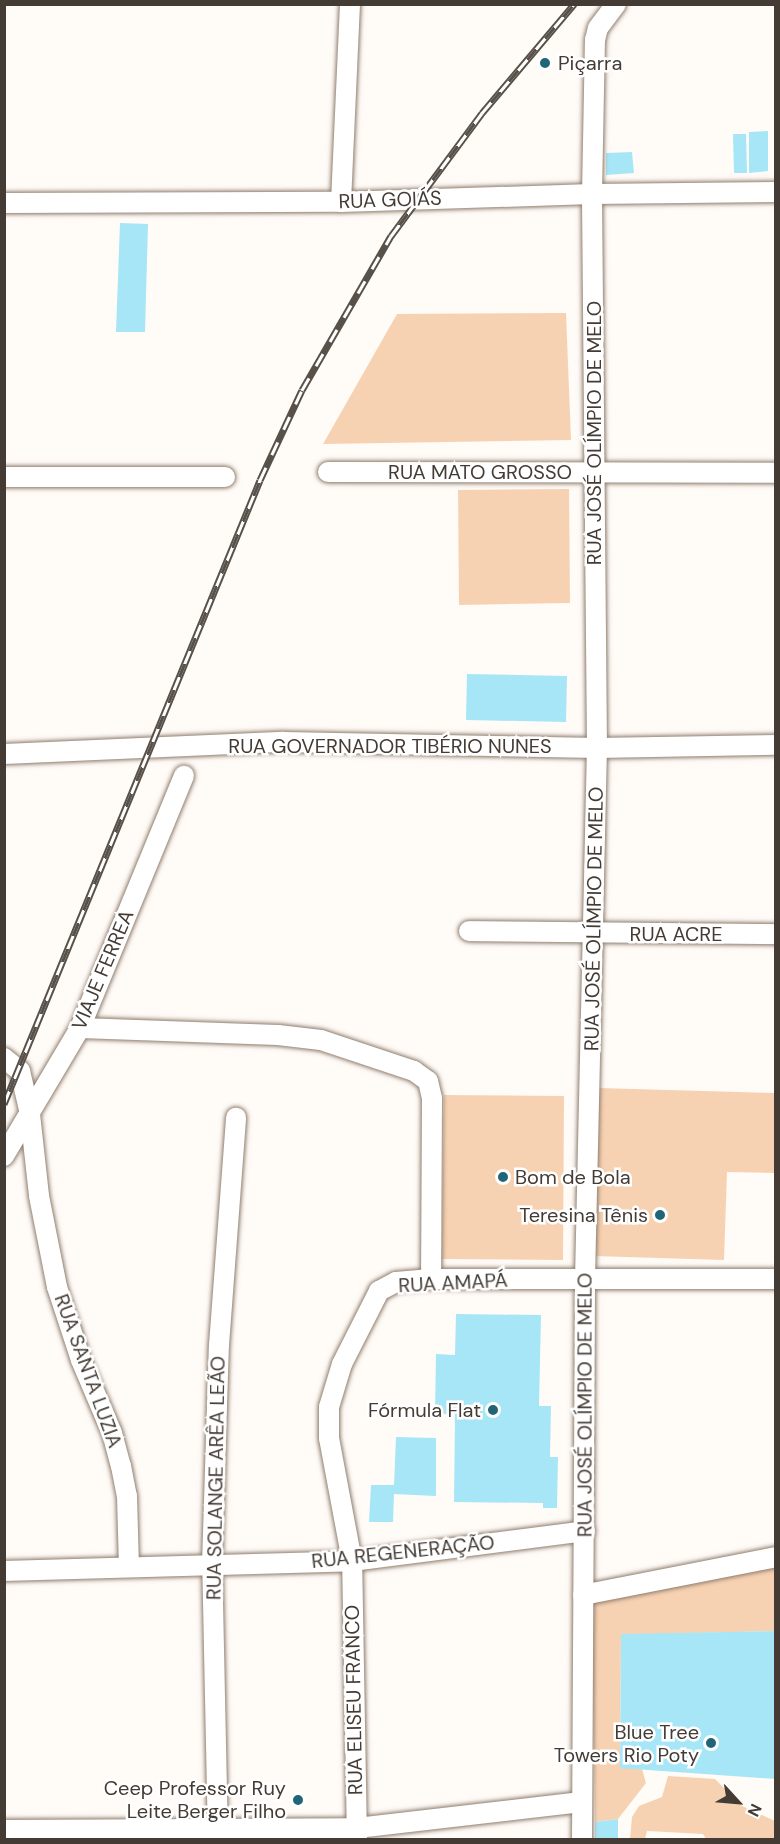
<!DOCTYPE html>
<html>
<head>
<meta charset="utf-8">
<style>
  body { margin:0 }
  #map { position:relative; width:780px; height:1844px; overflow:hidden; background:#fffbf7; font-family:"DM Sans",sans-serif }
  div>[style] { position:absolute }
  [style*='--x'] { left:calc(var(--x)*1px); top:calc(var(--y)*1px); width:calc(var(--w)*1px); rotate:calc(var(--a)*1deg) }
  .green>* { inset:0; background:#f7d2b2 }
  .building>* { inset:0; background:#a7e6f7 }
  .roads { filter:drop-shadow(0 0 2px #907e6e) drop-shadow(0 0 2px #907e6e) }
  .minor>* { height:20px; margin:-10px; padding:0 10px; transform-origin:10px; border-radius:10px; background:#fff }
  .rail>* { height:7px; margin-top:-3.5px; transform-origin:0; background:repeating-linear-gradient(90deg,#fff 0 14px,#58514a 0 28px); box-sizing:border-box; border-block:2px solid #58514a }
  .dots>* { width:16px; height:16px; translate:-50% -50%; box-sizing:border-box; border:3px solid #fff; border-radius:50% }
  span { translate:-50% -50%; white-space:nowrap; text-align:center; line-height:1.15; -webkit-text-stroke:5px #fff; paint-order:stroke }
  .poi-label { font-size:20px; color:#433b34 }
  .left { translate:0 -50%; text-align:left }
  .right { translate:-100% -50%; text-align:right }
  .street-label { font-size:20px; color:#433b34 }
  .frame { position:absolute; inset:0; border:6px solid #433b34; pointer-events:none }
  .north { position:absolute; left:708px; top:1772px; width:60px; height:60px; -webkit-text-stroke:4px #fff; paint-order:stroke; rotate:116deg; font-size:16px; font-weight:700; line-height:24px; text-align:center; color:#433b34 }
  .north::after { content:''; display:block; margin:auto; width:21px; height:27px; background:#433b34; clip-path:polygon(50% 0,100% 100%,50% 72%,0 100%) }
</style>
</head>
<body>
<div id="map">
  <div class="green">
    <i style="clip-path:polygon(566px 313px,571px 440px,323px 444px,397px 314px)"></i>
    <i style="clip-path:polygon(569px 489px,570px 603px,459px 605px,458px 490px)"></i>
    <i style="clip-path:polygon(599px 1088px,775px 1093px,775px 1173px,727px 1172px,724px 1260px,593px 1256px)"></i>
    <i style="clip-path:polygon(444px 1095px,564px 1096px,563px 1260px,442px 1259px)"></i>
    <i style="clip-path:polygon(775px 1563px,775px 1631px,621px 1635px,620px 1767px,642px 1769px,646px 1783px,618px 1819px,595px 1822px,592px 1600px)"></i>
    <i style="clip-path:polygon(668px 1776px,715px 1779px,742px 1806px,775px 1821px,775px 1839px,706px 1839px,703px 1834px,647px 1831px,645px 1839px,630px 1839px,632px 1817px,639px 1806px,662px 1797px)"></i>
  </div>
  <div class="building">
    <i style="clip-path:polygon(768px 131px,768px 171px,749px 173px,749px 132px)"></i>
    <i style="clip-path:polygon(733px 134px,746px 134px,747px 173px,734px 173px)"></i>
    <i style="clip-path:polygon(632px 152px,634px 173px,606px 175px,606px 153px)"></i>
    <i style="clip-path:polygon(120px 223px,148px 224px,145px 332px,116px 332px)"></i>
    <i style="clip-path:polygon(467px 674px,567px 676px,566px 722px,466px 720px)"></i>
    <i style="clip-path:polygon(456px 1314px,541px 1315px,539px 1406px,551px 1406px,550px 1457px,558px 1457px,557px 1508px,543px 1508px,543px 1503px,454px 1502px,455px 1414px,435px 1414px,436px 1354px,455px 1355px)"></i>
    <i style="clip-path:polygon(396px 1437px,436px 1438px,436px 1496px,394px 1494px,393px 1522px,369px 1522px,371px 1485px,394px 1485px)"></i>
    <i style="clip-path:polygon(776px 1631px,776px 1779px,620px 1768px,621px 1634px)"></i>
    <i style="clip-path:polygon(618px 1819px,618px 1840px,595px 1840px,595px 1822px)"></i>
  </div>
  <div class="roads">
    <div class="minor">
      <i style="--x:341;--y:202;--w:198;--a:-87.4"></i>
      <i style="--x:4;--y:203;--w:337;--a:-0.2"></i>
      <i style="--x:341;--y:202;--w:251;--a:-1.8"></i>
      <i style="--x:592;--y:194;--w:184;--a:-0.6"></i>
      <i style="--x:328;--y:472;--w:448;--a:0.1"></i>
      <i style="--x:4;--y:477;--w:221;--a:0"></i>
      <i style="--x:4;--y:754;--w:280;--a:-2.5"></i>
      <i style="--x:284;--y:742;--w:313;--a:1.1"></i>
      <i style="--x:597;--y:748;--w:179;--a:-1"></i>
      <i style="--x:469;--y:931;--w:307;--a:0.6"></i>
      <i style="--x:80;--y:1028;--w:198;--a:2"></i>
      <i style="--x:278;--y:1035;--w:43;--a:6.6"></i>
      <i style="--x:321;--y:1040;--w:98;--a:18.4"></i>
      <i style="--x:414;--y:1071;--w:17;--a:36"></i>
      <i style="--x:428;--y:1081;--w:17;--a:77"></i>
      <i style="--x:432;--y:1098;--w:181;--a:90.3"></i>
      <i style="--x:4;--y:1058;--w:21;--a:39"></i>
      <i style="--x:20;--y:1071;--w:44;--a:76.9"></i>
      <i style="--x:30;--y:1114;--w:82;--a:83.7"></i>
      <i style="--x:39;--y:1196;--w:93;--a:78.8"></i>
      <i style="--x:57;--y:1287;--w:77;--a:71.8"></i>
      <i style="--x:81;--y:1360;--w:79;--a:67"></i>
      <i style="--x:112;--y:1433;--w:34;--a:75"></i>
      <i style="--x:121;--y:1466;--w:31;--a:79"></i>
      <i style="--x:127;--y:1496;--w:70;--a:88.4"></i>
      <i style="--x:4;--y:1156;--w:149;--a:-59.3"></i>
      <i style="--x:80;--y:1028;--w:273;--a:-67.6"></i>
      <i style="--x:4;--y:1571;--w:348;--a:-1.6"></i>
      <i style="--x:352;--y:1561;--w:235;--a:-7.3"></i>
      <i style="--x:583;--y:1595;--w:197;--a:-11.1"></i>
      <i style="--x:4;--y:1830;--w:353;--a:-0.3"></i>
      <i style="--x:357;--y:1828;--w:226;--a:-6.6"></i>
      <i style="--x:218;--y:1840;--w:275;--a:-91.2"></i>
      <i style="--x:212;--y:1565;--w:220;--a:-88.2"></i>
      <i style="--x:219;--y:1345;--w:228;--a:-85.7"></i>
      <i style="--x:357;--y:1840;--w:279;--a:-91"></i>
      <i style="--x:352;--y:1561;--w:125;--a:-100.6"></i>
      <i style="--x:329;--y:1438;--w:31;--a:-90"></i>
      <i style="--x:329;--y:1407;--w:45;--a:-73.2"></i>
      <i style="--x:342;--y:1364;--w:82;--a:-63.1"></i>
      <i style="--x:379;--y:1291;--w:19;--a:-28"></i>
      <i style="--x:396;--y:1282;--w:35;--a:-5"></i>
      <i style="--x:431;--y:1279;--w:345;--a:0"></i>
      <i style="--x:582;--y:1840;--w:561;--a:-89.69"></i>
      <i style="--x:585;--y:1279;--w:531;--a:-88.71"></i>
      <i style="--x:597;--y:748;--w:554;--a:-90.52"></i>
      <i style="--x:592;--y:194;--w:154;--a:-88.9"></i>
      <i style="--x:595;--y:40;--w:12;--a:-76"></i>
      <i style="--x:598;--y:28;--w:30;--a:-53"></i>
    </div>
  </div>
  <div class="rail">
    <i style="--x:4;--y:1104;--w:674;--a:-67.69"></i>
    <i style="--x:260;--y:480;--w:99;--a:-65"></i>
    <i style="--x:302;--y:390;--w:178;--a:-60"></i>
    <i style="--x:391;--y:236;--w:153;--a:-53.5"></i>
    <i style="--x:482;--y:113;--w:143;--a:-49.8"></i>
  </div>
  <div class="dots">
    <i style="left:545px;top:63px;background:#216677"></i>
    <i style="left:503px;top:1177px;background:#216677"></i>
    <i style="left:660px;top:1215px;background:#216677"></i>
    <i style="left:493px;top:1410px;background:#216677"></i>
    <i style="left:711px;top:1743px;background:#216677"></i>
    <i style="left:298px;top:1800px;background:#216677"></i>
  </div>
  <div class="poi-label">
    <span class="left" style="left:558px;top:63px">Piçarra</span>
    <span class="left" style="left:515px;top:1177px">Bom de Bola</span>
    <span class="right" style="left:648px;top:1215px">Teresina Tênis</span>
    <span class="right" style="left:481px;top:1410px">Fórmula Flat</span>
    <span class="right" style="left:699px;top:1744px">Blue Tree<br>Towers Rio Poty</span>
    <span class="right" style="left:286px;top:1800px">Ceep Professor Ruy<br>Leite Berger Filho</span>
  </div>
  <div class="street-label">
    <span style="left:390px;top:200px;rotate:-2deg">RUA GOIÁS</span>
    <span style="left:594px;top:433px;rotate:-90deg">RUA JOSÉ OLÍMPIO DE MELO</span>
    <span style="left:480px;top:472px">RUA MATO GROSSO</span>
    <span style="left:390px;top:746px">RUA GOVERNADOR TIBÉRIO NUNES</span>
    <span style="left:594px;top:919px;rotate:-89deg">RUA JOSÉ OLÍMPIO DE MELO</span>
    <span style="left:676px;top:934px">RUA ACRE</span>
    <span style="left:103px;top:970px;rotate:-67deg">VIAJE FERREA</span>
    <span style="left:453px;top:1283px;rotate:-3deg">RUA AMAPÁ</span>
    <span style="left:88px;top:1371px;rotate:70deg">RUA SANTA LUZIA</span>
    <span style="left:585px;top:1405px;rotate:-90deg">RUA JOSÉ OLÍMPIO DE MELO</span>
    <span style="left:216px;top:1478px;rotate:-89deg">RUA SOLANGE ARÊA LEÃO</span>
    <span style="left:403px;top:1552px;rotate:-6deg">RUA REGENERAÇÃO</span>
    <span style="left:354px;top:1700px;rotate:-91deg">RUA ELISEU FRANCO</span>
  </div>
  <div class="frame"></div>
  <div class="north">N</div>
</div>
</body>
</html>
